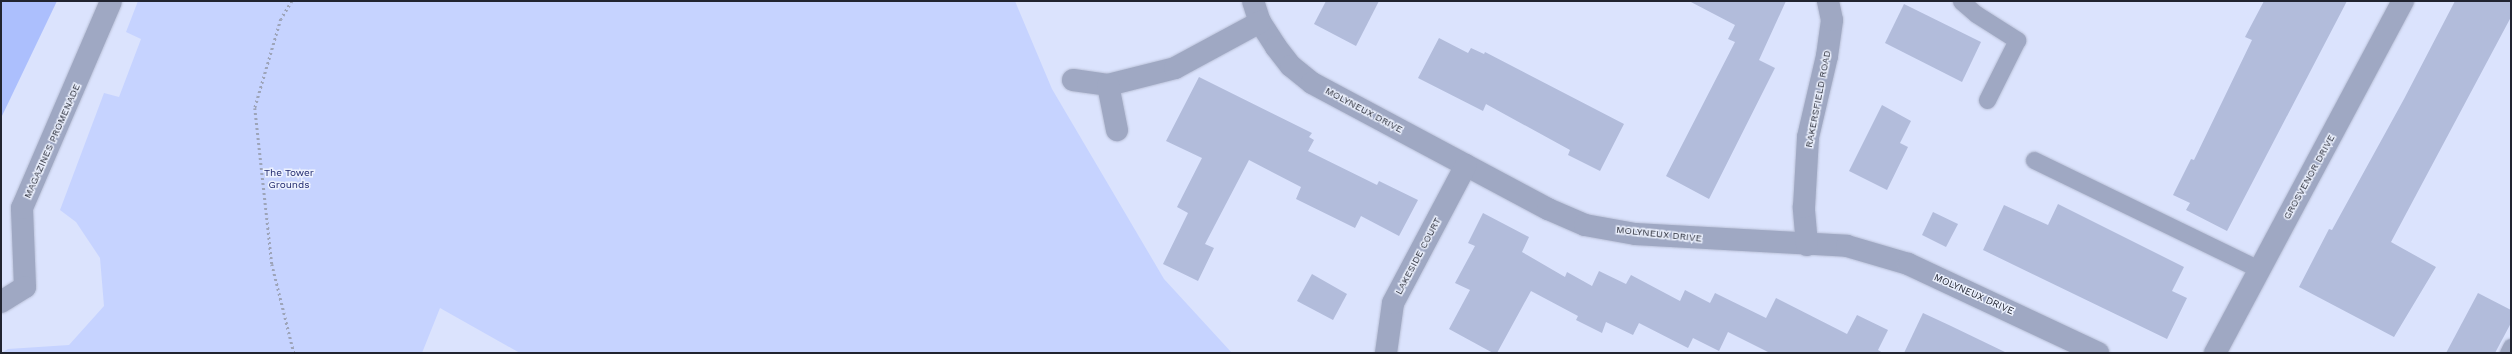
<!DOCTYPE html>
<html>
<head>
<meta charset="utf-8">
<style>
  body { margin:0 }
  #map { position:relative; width:2512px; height:354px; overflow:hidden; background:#dbe3fd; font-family:"Work Sans",sans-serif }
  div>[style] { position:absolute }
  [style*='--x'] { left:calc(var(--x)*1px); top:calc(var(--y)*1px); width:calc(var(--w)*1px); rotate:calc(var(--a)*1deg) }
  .green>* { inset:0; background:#c6d3ff }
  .water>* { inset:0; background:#acbffd }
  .building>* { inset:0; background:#b2bcdb }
  .path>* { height:2.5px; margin-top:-1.25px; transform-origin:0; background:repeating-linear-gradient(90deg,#9da4b9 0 2px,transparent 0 5px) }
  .roads { filter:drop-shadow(0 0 1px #bac1d8) drop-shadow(0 0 1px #bac1d8) }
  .service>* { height:17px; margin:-8.5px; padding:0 8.5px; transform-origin:8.5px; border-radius:8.5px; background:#9fa8c3 }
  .pedestrian>* { height:22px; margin:-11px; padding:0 11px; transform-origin:11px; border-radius:11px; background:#9fa8c3 }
  .minor>* { height:22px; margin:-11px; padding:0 11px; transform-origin:11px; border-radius:11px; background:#9fa8c3 }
  .tertiary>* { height:22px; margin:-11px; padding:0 11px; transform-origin:11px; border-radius:11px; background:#9fa8c3 }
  span { translate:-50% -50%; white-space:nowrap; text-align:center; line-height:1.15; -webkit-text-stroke:3px #ecf1fe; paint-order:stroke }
  .street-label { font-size:10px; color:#212430 }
  .park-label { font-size:10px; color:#1c256b }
  .frame { position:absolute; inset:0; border:2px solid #212430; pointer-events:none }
</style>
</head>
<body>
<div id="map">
  <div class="green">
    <i style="clip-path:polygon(138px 1px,1015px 1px,1052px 89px,1164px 279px,1232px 353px,520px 353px,440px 308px,422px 353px,1px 353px,8px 349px,69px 345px,104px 306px,100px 258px,76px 222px,60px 210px,104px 93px,119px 97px,141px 39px,126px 32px)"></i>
  </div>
  <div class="water">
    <i style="clip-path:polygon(1px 1px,57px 1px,1px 118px)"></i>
  </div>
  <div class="building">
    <i style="clip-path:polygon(1326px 1px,1379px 1px,1356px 46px,1314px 24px)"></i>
    <i style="clip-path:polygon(1689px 1px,1786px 1px,1759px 60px,1775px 68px,1709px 199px,1666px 176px,1735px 42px,1728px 39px,1735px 25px)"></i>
    <i style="clip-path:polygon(2264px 1px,2347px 1px,2227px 231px,2186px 210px,2190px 203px,2173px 195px,2191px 159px,2194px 160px,2252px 40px,2245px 37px)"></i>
    <i style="clip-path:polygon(2455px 1px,2511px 1px,2511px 17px,2391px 242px,2436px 267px,2394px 337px,2299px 287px,2329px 229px,2332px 230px,2404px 99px)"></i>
    <i style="clip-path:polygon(1904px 4px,1981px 42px,1962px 82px,1885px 43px)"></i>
    <i style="clip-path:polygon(1439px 38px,1468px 53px,1471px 48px,1484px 54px,1485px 52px,1624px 124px,1600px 171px,1568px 155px,1570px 150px,1486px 104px,1483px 111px,1418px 78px)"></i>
    <i style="clip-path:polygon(1199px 77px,1312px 133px,1309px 137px,1314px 140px,1308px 151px,1377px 185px,1379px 181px,1418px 200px,1399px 236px,1361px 216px,1355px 228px,1296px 199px,1301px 187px,1249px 160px,1205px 244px,1214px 248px,1198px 281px,1163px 264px,1188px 213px,1177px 207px,1202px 158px,1166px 141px)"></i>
    <i style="clip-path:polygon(1882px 105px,1911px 121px,1900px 143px,1908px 147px,1887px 190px,1849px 171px)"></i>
    <i style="clip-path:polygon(2058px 204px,2184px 267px,2172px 291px,2187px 298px,2167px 339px,1983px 250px,2004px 205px,2048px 225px)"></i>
    <i style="clip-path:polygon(1933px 212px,1958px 224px,1946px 247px,1922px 235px)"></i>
    <i style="clip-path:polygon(1483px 213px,1529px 237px,1522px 252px,1565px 277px,1567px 272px,1592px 286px,1599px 271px,1626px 284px,1631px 275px,1680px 301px,1685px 290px,1710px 303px,1715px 293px,1766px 318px,1776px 298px,1847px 334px,1857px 315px,1888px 330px,1878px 350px,1883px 353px,1770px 353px,1728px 332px,1719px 351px,1693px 338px,1688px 348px,1639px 323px,1633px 335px,1606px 322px,1602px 333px,1576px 320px,1578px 316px,1531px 291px,1497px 353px,1493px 353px,1449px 329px,1470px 290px,1455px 283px,1475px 246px,1468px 243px)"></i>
    <i style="clip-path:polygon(1312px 274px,1347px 294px,1333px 320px,1297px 301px)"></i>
    <i style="clip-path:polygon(2478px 293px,2511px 310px,2511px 323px,2495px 353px,2446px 353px)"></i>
    <i style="clip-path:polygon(1923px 313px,1951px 326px,2007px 353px,1904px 353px)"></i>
  </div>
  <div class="path">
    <i style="--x:292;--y:1;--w:21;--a:121"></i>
    <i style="--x:281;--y:19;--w:93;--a:106.3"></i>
    <i style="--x:255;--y:108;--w:157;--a:83.8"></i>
    <i style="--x:272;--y:264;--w:92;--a:76.1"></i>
  </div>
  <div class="roads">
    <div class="service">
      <i style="--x:1961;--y:1;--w:20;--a:41"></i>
      <i style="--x:1976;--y:14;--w:49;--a:32.4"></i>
      <i style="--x:2017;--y:40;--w:67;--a:116.6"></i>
      <i style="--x:2034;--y:160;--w:249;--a:25.9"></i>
      <i style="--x:2508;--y:353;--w:7;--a:-63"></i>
    </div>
    <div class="pedestrian">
      <i style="--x:25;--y:287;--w:79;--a:-92.2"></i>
      <i style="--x:22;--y:208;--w:225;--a:-66.7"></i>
    </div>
    <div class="minor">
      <i style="--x:1253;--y:1;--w:22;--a:72"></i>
      <i style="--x:1260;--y:22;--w:30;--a:57"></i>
      <i style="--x:1276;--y:47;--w:24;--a:52"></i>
      <i style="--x:1291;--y:66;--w:27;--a:39"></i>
      <i style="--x:1312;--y:83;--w:268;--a:28.1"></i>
      <i style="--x:1548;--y:209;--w:40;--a:23.4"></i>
      <i style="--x:1585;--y:225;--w:51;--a:10.2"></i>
      <i style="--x:1635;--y:234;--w:212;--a:3.2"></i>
      <i style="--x:1847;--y:246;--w:64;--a:16.4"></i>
      <i style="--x:1908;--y:264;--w:210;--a:25.1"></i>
      <i style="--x:1073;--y:80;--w:35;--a:8"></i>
      <i style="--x:1108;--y:85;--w:69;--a:-14.2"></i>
      <i style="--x:1175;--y:68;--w:97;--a:-28.4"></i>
      <i style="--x:1108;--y:85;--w:46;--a:78.7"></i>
      <i style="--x:1807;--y:245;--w:38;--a:-95"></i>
      <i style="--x:1804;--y:207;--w:70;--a:-86.7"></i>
      <i style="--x:1808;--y:137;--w:83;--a:-76.8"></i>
      <i style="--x:1827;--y:56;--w:36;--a:-82"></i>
      <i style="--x:1832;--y:20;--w:19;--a:-102"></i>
      <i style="--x:1386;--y:353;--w:50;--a:-82"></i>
      <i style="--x:1393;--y:303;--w:156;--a:-62.1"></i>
      <i style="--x:2215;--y:353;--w:399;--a:-61.9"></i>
    </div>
    <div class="tertiary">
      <i style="--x:1;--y:302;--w:28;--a:-32"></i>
    </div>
  </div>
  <div class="street-label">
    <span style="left:1818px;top:99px;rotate:-79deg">RAKERSFIELD ROAD</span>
    <span style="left:1364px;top:110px;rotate:28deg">MOLYNEUX DRIVE</span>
    <span style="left:52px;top:141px;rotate:-66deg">MAGAZINES PROMENADE</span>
    <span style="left:2309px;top:177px;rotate:-61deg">GROSVENOR DRIVE</span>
    <span style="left:1659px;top:234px;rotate:6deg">MOLYNEUX DRIVE</span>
    <span style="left:1418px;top:256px;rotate:-62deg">LAKESIDE COURT</span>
    <span style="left:1974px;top:294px;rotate:24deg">MOLYNEUX DRIVE</span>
  </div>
  <div class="park-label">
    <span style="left:289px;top:178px">The Tower<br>Grounds</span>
  </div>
  <div class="frame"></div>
</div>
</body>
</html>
